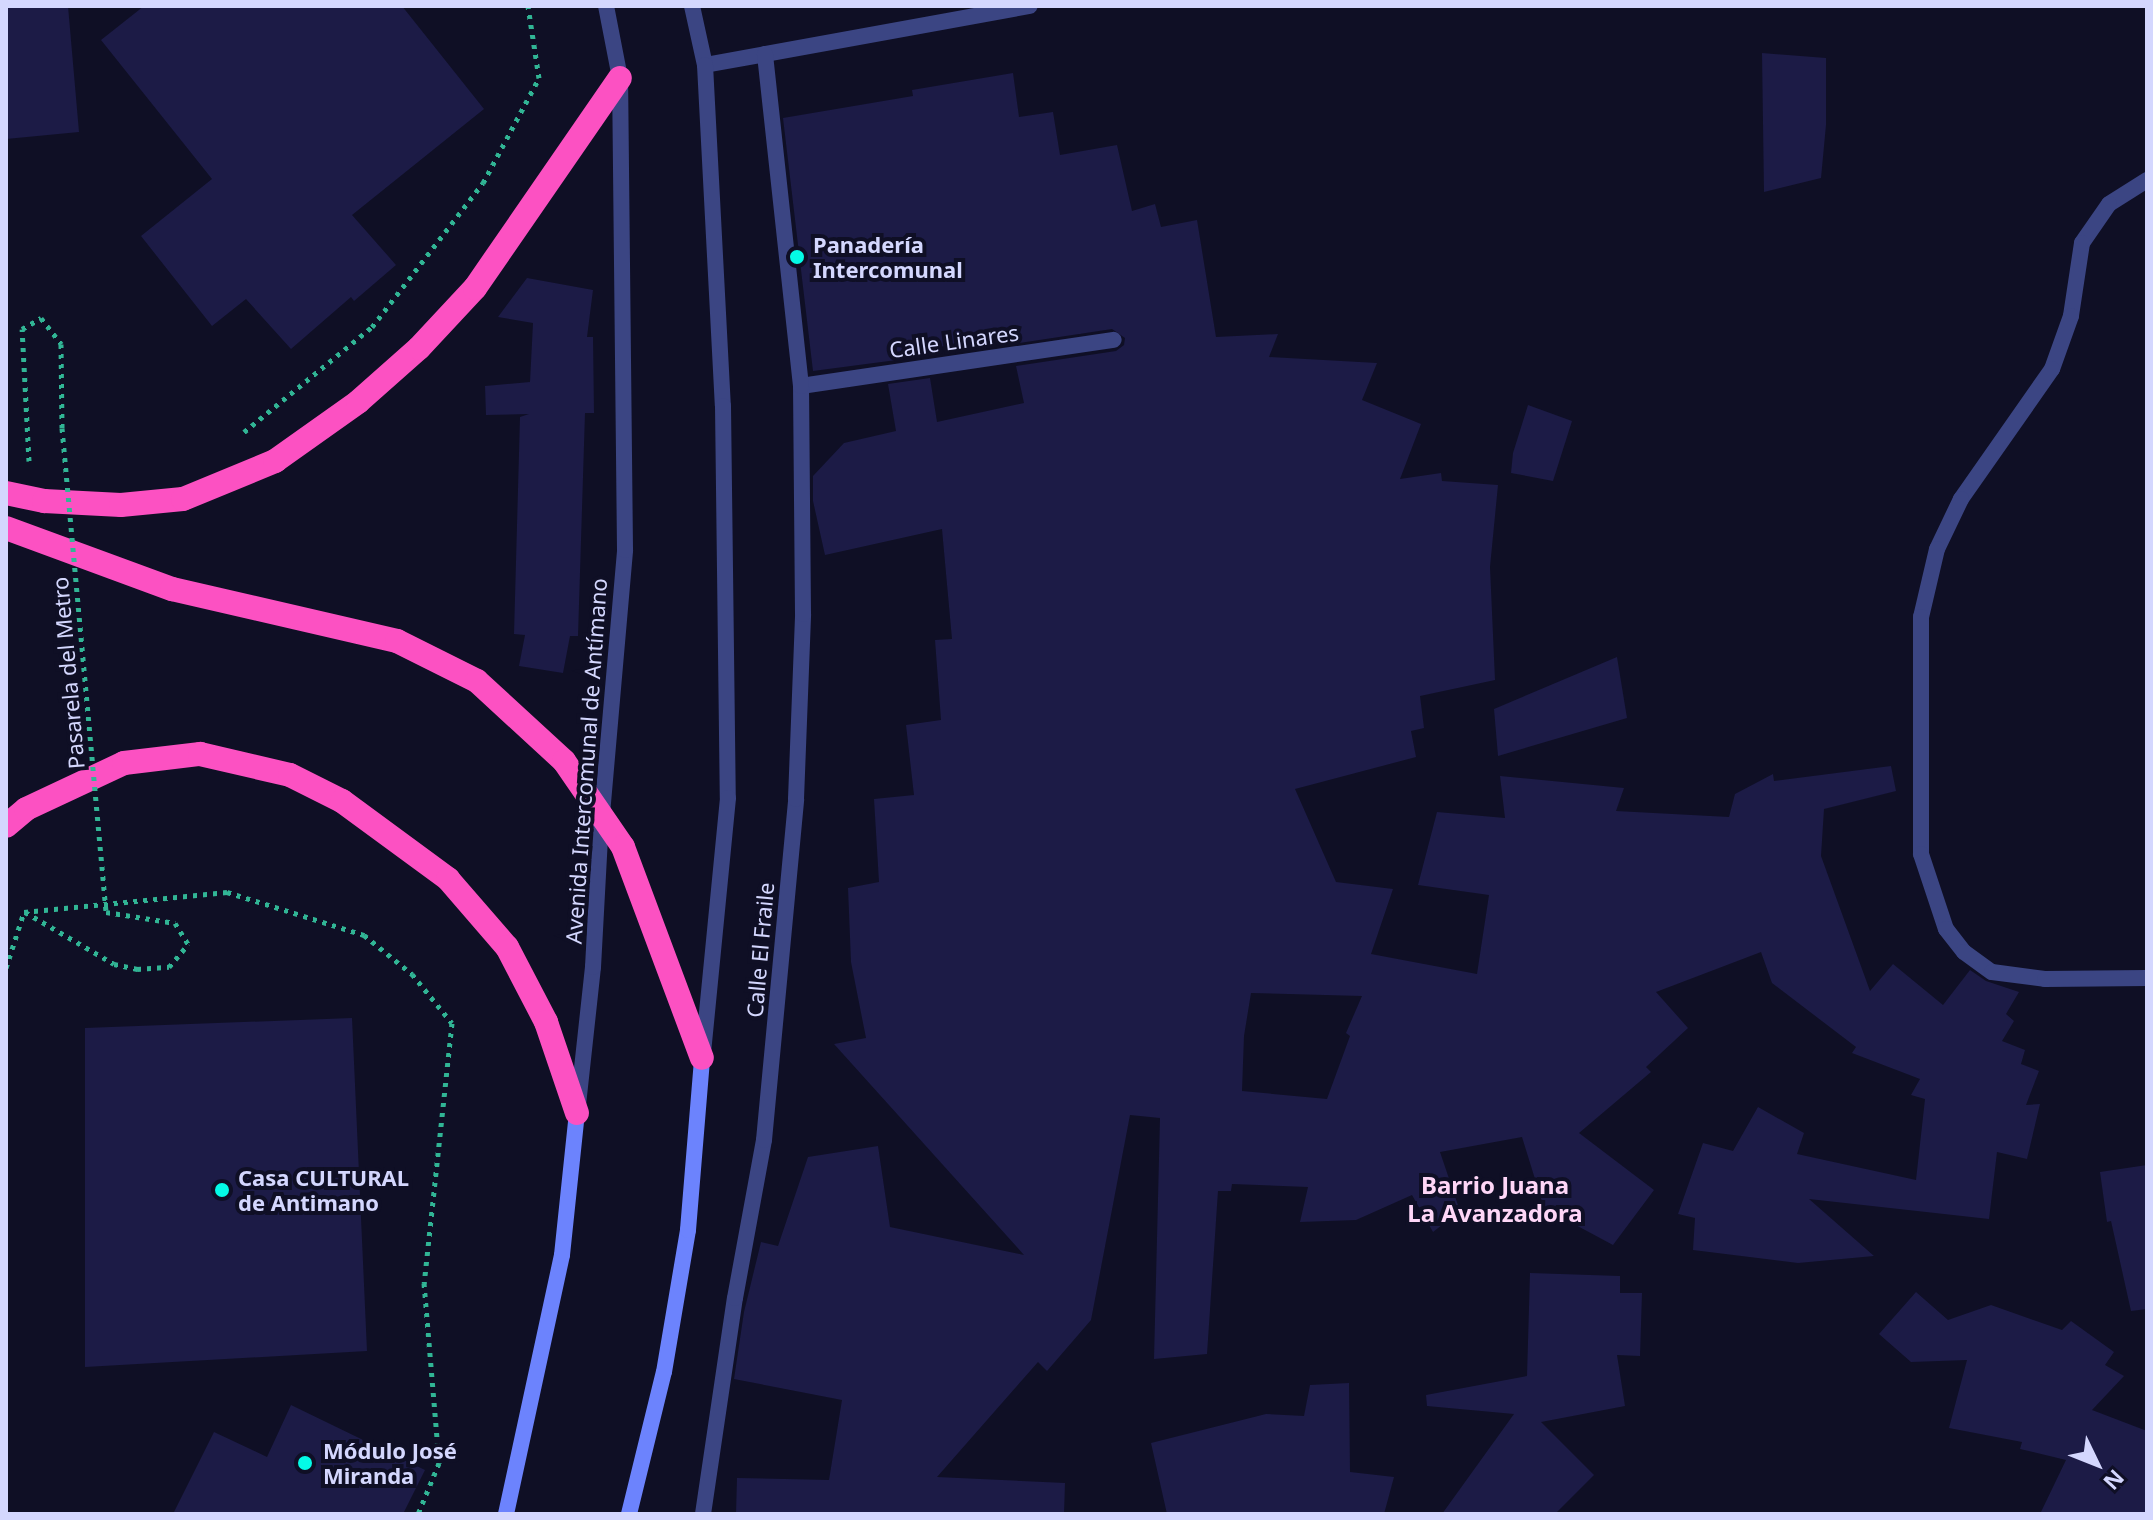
<!DOCTYPE html>
<html>
<head>
<meta charset="utf-8">
<style>
  body { margin:0 }
  #map { position:relative; width:2153px; height:1520px; overflow:hidden; background:#0f0f25; font-family:"Noto Sans",sans-serif }
  div>[style] { position:absolute }
  [style*='--x'] { left:calc(var(--x)*1px); top:calc(var(--y)*1px); width:calc(var(--w)*1px); rotate:calc(var(--a)*1deg) }
  .building>* { inset:0; background:#1c1b46 }
  .path>* { height:5px; margin-top:-2.5px; transform-origin:0; background:repeating-linear-gradient(90deg,#31b595 0 4px,transparent 0 10px) }
  .minor>* { height:16px; margin:-8px; padding:0 8px; transform-origin:8px; border-radius:8px; background:#3b4583 }
  .tertiary>* { height:16px; margin:-8px; padding:0 8px; transform-origin:8px; border-radius:8px; background:#3b4583 }
  .secondary>* { height:16px; margin:-8px; padding:0 8px; transform-origin:8px; border-radius:8px; background:#6c83fd }
  .motorway>* { height:24px; margin:-12px; padding:0 12px; transform-origin:12px; border-radius:12px; background:#fc51c2 }
  .path-bridge>* { height:5px; margin-top:-2.5px; transform-origin:0; background:repeating-linear-gradient(90deg,#31b595 0 4px,transparent 0 10px) }
  .motorway-bridge>* { height:24px; margin:-12px; padding:0 12px; transform-origin:12px; border-radius:12px; background:#fc51c2 }
  .dots>* { width:22px; height:22px; translate:-50% -50%; box-sizing:border-box; border:4px solid #0f0f25; border-radius:50% }
  span { translate:-50% -50%; white-space:nowrap; text-align:center; line-height:1.15; -webkit-text-stroke:8px #0f0f25; paint-order:stroke }
  .poi-label { font-size:22px; color:#d4d7fe; font-weight:700 }
  .left { translate:0 -50%; text-align:left }
  .street-label { font-size:22px; color:#d4d7fe }
  .neighbourhood-label { font-size:24px; color:#fed6f7; font-weight:700 }
  .frame { position:absolute; inset:0; border:8px solid #d4d7fe; pointer-events:none }
  .north { position:absolute; left:2057px; top:1424px; width:80px; height:80px; -webkit-text-stroke:6px #0f0f25; paint-order:stroke; rotate:133deg; font-size:22px; font-weight:700; line-height:32px; text-align:center; color:#d4d7fe }
  .north::after { content:''; display:block; margin:auto; width:28px; height:36px; background:#d4d7fe; clip-path:polygon(50% 0,100% 100%,50% 72%,0 100%) }
</style>
</head>
<body>
<div id="map">
  <div class="building">
    <i style="clip-path:polygon(6px 6px,68px 6px,79px 132px,6px 139px)"></i>
    <i style="clip-path:polygon(144px 6px,402px 6px,484px 109px,352px 215px,396px 265px,354px 301px,351px 297px,291px 349px,246px 299px,212px 326px,141px 236px,212px 179px,101px 40px)"></i>
    <i style="clip-path:polygon(1762px 53px,1826px 58px,1826px 125px,1821px 178px,1764px 192px)"></i>
    <i style="clip-path:polygon(evenodd,1013px 73px,1019px 117px,1053px 112px,1060px 155px,1117px 145px,1132px 211px,1155px 204px,1161px 227px,1197px 220px,1216px 337px,1278px 334px,1269px 357px,1377px 363px,1362px 400px,1421px 424px,1400px 479px,1441px 473px,1442px 481px,1498px 485px,1490px 567px,1495px 680px,1420px 696px,1424px 728px,1411px 731px,1416px 757px,1295px 789px,1336px 882px,1393px 889px,1371px 954px,1477px 974px,1489px 895px,1418px 885px,1437px 812px,1505px 818px,1500px 776px,1624px 788px,1616px 811px,1729px 817px,1735px 794px,1773px 774px,1774px 781px,1891px 766px,1896px 791px,1824px 809px,1821px 856px,1870px 991px,1893px 964px,1943px 1005px,1970px 970px,1986px 981px,2019px 992px,2006px 1014px,2014px 1021px,2002px 1041px,2025px 1050px,2021px 1064px,2039px 1071px,2026px 1105px,2040px 1104px,2027px 1159px,1997px 1152px,1989px 1219px,1809px 1199px,1874px 1256px,1798px 1263px,1693px 1250px,1695px 1218px,1678px 1214px,1703px 1143px,1733px 1151px,1758px 1107px,1804px 1133px,1797px 1154px,1916px 1180px,1925px 1099px,1911px 1095px,1920px 1079px,1852px 1053px,1856px 1047px,1772px 983px,1761px 952px,1656px 992px,1688px 1028px,1646px 1067px,1651px 1072px,1579px 1133px,1654px 1190px,1613px 1245px,1544px 1208px,1522px 1137px,1440px 1152px,1460px 1211px,1433px 1232px,1412px 1195px,1356px 1220px,1300px 1222px,1308px 1187px,1232px 1184px,1231px 1191px,1218px 1191px,1207px 1354px,1154px 1359px,1160px 1118px,1130px 1115px,1091px 1320px,1047px 1371px,1038px 1362px,937px 1477px,1065px 1483px,1064px 1514px,736px 1514px,737px 1478px,829px 1480px,842px 1400px,734px 1379px,744px 1312px,761px 1242px,778px 1246px,808px 1157px,878px 1146px,890px 1227px,1024px 1255px,834px 1044px,866px 1038px,851px 962px,848px 888px,879px 882px,874px 799px,914px 795px,906px 725px,941px 720px,935px 640px,952px 639px,942px 529px,825px 555px,813px 501px,813px 476px,844px 443px,896px 431px,888px 384px,930px 378px,937px 422px,1024px 403px,1016px 366px,1116px 351px,1124px 345px,1125px 338px,1112px 329px,1012px 344px,1009px 332px,926px 350px,927px 356px,813px 371px,783px 118px,913px 96px,912px 90px,1013px 73px,1251px 993px,1362px 996px,1346px 1033px,1350px 1036px,1327px 1099px,1242px 1091px,1244px 1036px,1251px 993px)"></i>
    <i style="clip-path:polygon(527px 278px,593px 290px,587px 337px,593px 337px,594px 413px,585px 413px,578px 636px,570px 636px,563px 673px,519px 666px,525px 635px,514px 634px,520px 417px,529px 414px,486px 415px,485px 386px,530px 382px,533px 323px,498px 317px)"></i>
    <i style="clip-path:polygon(1528px 405px,1572px 421px,1553px 481px,1511px 473px,1513px 453px)"></i>
    <i style="clip-path:polygon(1617px 657px,1627px 718px,1498px 756px,1494px 709px)"></i>
    <i style="clip-path:polygon(352px 1018px,367px 1351px,85px 1367px,85px 1028px)"></i>
    <i style="clip-path:polygon(2147px 1165px,2147px 1309px,2131px 1311px,2111px 1221px,2107px 1222px,2100px 1172px)"></i>
    <i style="clip-path:polygon(1530px 1273px,1620px 1276px,1620px 1293px,1642px 1293px,1640px 1356px,1617px 1355px,1625px 1406px,1541px 1422px,1594px 1475px,1555px 1514px,1442px 1514px,1514px 1414px,1427px 1406px,1426px 1395px,1527px 1376px)"></i>
    <i style="clip-path:polygon(1916px 1292px,1948px 1320px,1991px 1305px,2062px 1330px,2071px 1321px,2114px 1352px,2105px 1365px,2124px 1376px,2092px 1410px,2147px 1431px,2147px 1514px,2040px 1514px,2066px 1460px,2020px 1449px,2022px 1442px,1949px 1428px,1967px 1360px,1911px 1362px,1879px 1334px)"></i>
    <i style="clip-path:polygon(1349px 1383px,1350px 1472px,1394px 1477px,1384px 1514px,1167px 1514px,1151px 1443px,1266px 1414px,1304px 1416px,1310px 1385px)"></i>
    <i style="clip-path:polygon(291px 1405px,425px 1470px,403px 1514px,173px 1514px,214px 1432px,267px 1457px)"></i>
  </div>
  <div class="path">
    <i style="--x:244;--y:432;--w:166;--a:-39.4"></i>
    <i style="--x:372;--y:327;--w:182;--a:-52.4"></i>
    <i style="--x:483;--y:183;--w:119;--a:-61.9"></i>
    <i style="--x:539;--y:78;--w:73;--a:-98.7"></i>
    <i style="--x:29;--y:461;--w:132;--a:-93"></i>
    <i style="--x:22;--y:329;--w:22;--a:-30"></i>
    <i style="--x:41;--y:318;--w:33;--a:52"></i>
    <i style="--x:24;--y:912;--w:204;--a:-5.6"></i>
    <i style="--x:227;--y:892;--w:144;--a:17.4"></i>
    <i style="--x:364;--y:935;--w:62;--a:39.1"></i>
    <i style="--x:412;--y:974;--w:63;--a:50.8"></i>
    <i style="--x:452;--y:1023;--w:262;--a:96.1"></i>
    <i style="--x:424;--y:1283;--w:181;--a:85.2"></i>
    <i style="--x:439;--y:1463;--w:55;--a:112.4"></i>
    <i style="--x:25;--y:912;--w:103;--a:30.3"></i>
    <i style="--x:114;--y:964;--w:24;--a:12"></i>
    <i style="--x:137;--y:969;--w:32;--a:-4"></i>
    <i style="--x:169;--y:967;--w:30;--a:-50"></i>
    <i style="--x:6;--y:968;--w:59;--a:-72.2"></i>
  </div>
  <div class="minor">
    <i style="--x:705;--y:65;--w:330;--a:-10.3"></i>
    <i style="--x:2147;--y:180;--w:45;--a:147.7"></i>
    <i style="--x:2109;--y:204;--w:47;--a:124.7"></i>
    <i style="--x:2082;--y:243;--w:74;--a:98.6"></i>
    <i style="--x:2071;--y:316;--w:56;--a:109.7"></i>
    <i style="--x:2052;--y:369;--w:159;--a:125"></i>
    <i style="--x:1961;--y:499;--w:55;--a:115.6"></i>
    <i style="--x:1937;--y:549;--w:70;--a:103.2"></i>
    <i style="--x:1921;--y:617;--w:237;--a:90"></i>
    <i style="--x:1921;--y:854;--w:79;--a:71.6"></i>
    <i style="--x:1946;--y:929;--w:29;--a:52"></i>
    <i style="--x:1964;--y:952;--w:34;--a:36"></i>
    <i style="--x:1992;--y:972;--w:53;--a:7.5"></i>
    <i style="--x:2045;--y:979;--w:102;--a:-0.6"></i>
    <i style="--x:801;--y:386;--w:316;--a:-8.4"></i>
    <i style="--x:703;--y:1514;--w:218;--a:-81.6"></i>
    <i style="--x:735;--y:1298;--w:161;--a:-79.6"></i>
    <i style="--x:764;--y:1140;--w:342;--a:-84.6"></i>
    <i style="--x:796;--y:799;--w:185;--a:-87.8"></i>
    <i style="--x:803;--y:614;--w:228;--a:-90.5"></i>
    <i style="--x:801;--y:386;--w:334;--a:-96.2"></i>
  </div>
  <div class="tertiary">
    <i style="--x:692;--y:6;--w:60;--a:77.6"></i>
    <i style="--x:705;--y:65;--w:341;--a:87"></i>
    <i style="--x:723;--y:406;--w:392;--a:89.3"></i>
    <i style="--x:728;--y:798;--w:256;--a:95.6"></i>
    <i style="--x:578;--y:1105;--w:139;--a:-83.8"></i>
    <i style="--x:593;--y:967;--w:130;--a:-86.9"></i>
    <i style="--x:600;--y:837;--w:288;--a:-85"></i>
    <i style="--x:625;--y:550;--w:472;--a:-90.6"></i>
    <i style="--x:620;--y:78;--w:73;--a:-101"></i>
  </div>
  <div class="secondary">
    <i style="--x:506;--y:1514;--w:265;--a:-77.8"></i>
    <i style="--x:562;--y:1255;--w:143;--a:-84"></i>
    <i style="--x:629;--y:1514;--w:146;--a:-76.2"></i>
    <i style="--x:664;--y:1372;--w:144;--a:-80.4"></i>
    <i style="--x:688;--y:1230;--w:173;--a:-85.3"></i>
  </div>
  <div class="motorway">
    <i style="--x:6;--y:493;--w:39;--a:12"></i>
    <i style="--x:44;--y:501;--w:77;--a:3"></i>
    <i style="--x:121;--y:505;--w:62;--a:-5.5"></i>
    <i style="--x:183;--y:499;--w:100;--a:-22.4"></i>
    <i style="--x:275;--y:461;--w:102;--a:-35.4"></i>
    <i style="--x:358;--y:402;--w:81;--a:-41.5"></i>
    <i style="--x:419;--y:348;--w:82;--a:-47"></i>
    <i style="--x:475;--y:288;--w:255;--a:-55.4"></i>
    <i style="--x:6;--y:528;--w:177;--a:20.2"></i>
    <i style="--x:172;--y:589;--w:231;--a:13"></i>
    <i style="--x:6;--y:826;--w:26;--a:-40"></i>
    <i style="--x:26;--y:809;--w:108;--a:-25.1"></i>
    <i style="--x:124;--y:763;--w:77;--a:-6.8"></i>
    <i style="--x:200;--y:754;--w:92;--a:13.1"></i>
    <i style="--x:290;--y:775;--w:58;--a:26.6"></i>
    <i style="--x:342;--y:801;--w:132;--a:36.3"></i>
    <i style="--x:448;--y:879;--w:90;--a:49.1"></i>
    <i style="--x:507;--y:947;--w:85;--a:62.5"></i>
    <i style="--x:546;--y:1022;--w:96;--a:71.2"></i>
  </div>
  <div class="path-bridge">
    <i style="--x:61;--y:344;--w:84;--a:89.3"></i>
    <i style="--x:62;--y:428;--w:486;--a:84.8"></i>
    <i style="--x:106;--y:912;--w:70;--a:9.1"></i>
    <i style="--x:175;--y:923;--w:25;--a:58"></i>
  </div>
  <div class="motorway-bridge">
    <i style="--x:397;--y:641;--w:89;--a:26.6"></i>
    <i style="--x:477;--y:681;--w:118;--a:42.6"></i>
    <i style="--x:564;--y:761;--w:104;--a:55.5"></i>
    <i style="--x:623;--y:847;--w:225;--a:69.5"></i>
  </div>
  <div class="dots">
    <i style="left:797px;top:257px;background:#04fae6"></i>
    <i style="left:222px;top:1190px;background:#04fae6"></i>
    <i style="left:305px;top:1463px;background:#04fae6"></i>
  </div>
  <div class="poi-label">
    <span class="left" style="left:813px;top:257px">Panadería<br>Intercomunal</span>
    <span class="left" style="left:238px;top:1190px">Casa CULTURAL<br>de Antimano</span>
    <span class="left" style="left:323px;top:1463px">Módulo José<br>Miranda</span>
  </div>
  <div class="street-label">
    <span style="left:954px;top:341px;rotate:-8deg">Calle Linares</span>
    <span style="left:68px;top:673px;rotate:-95deg">Pasarela del Metro</span>
    <span style="left:586px;top:761px;rotate:-86deg">Avenida Intercomunal de Antímano</span>
    <span style="left:760px;top:950px;rotate:-85deg">Calle El Fraile</span>
  </div>
  <div class="neighbourhood-label">
    <span style="left:1495px;top:1199px">Barrio Juana<br>La Avanzadora</span>
  </div>
  <div class="frame"></div>
  <div class="north">N</div>
</div>
</body>
</html>
